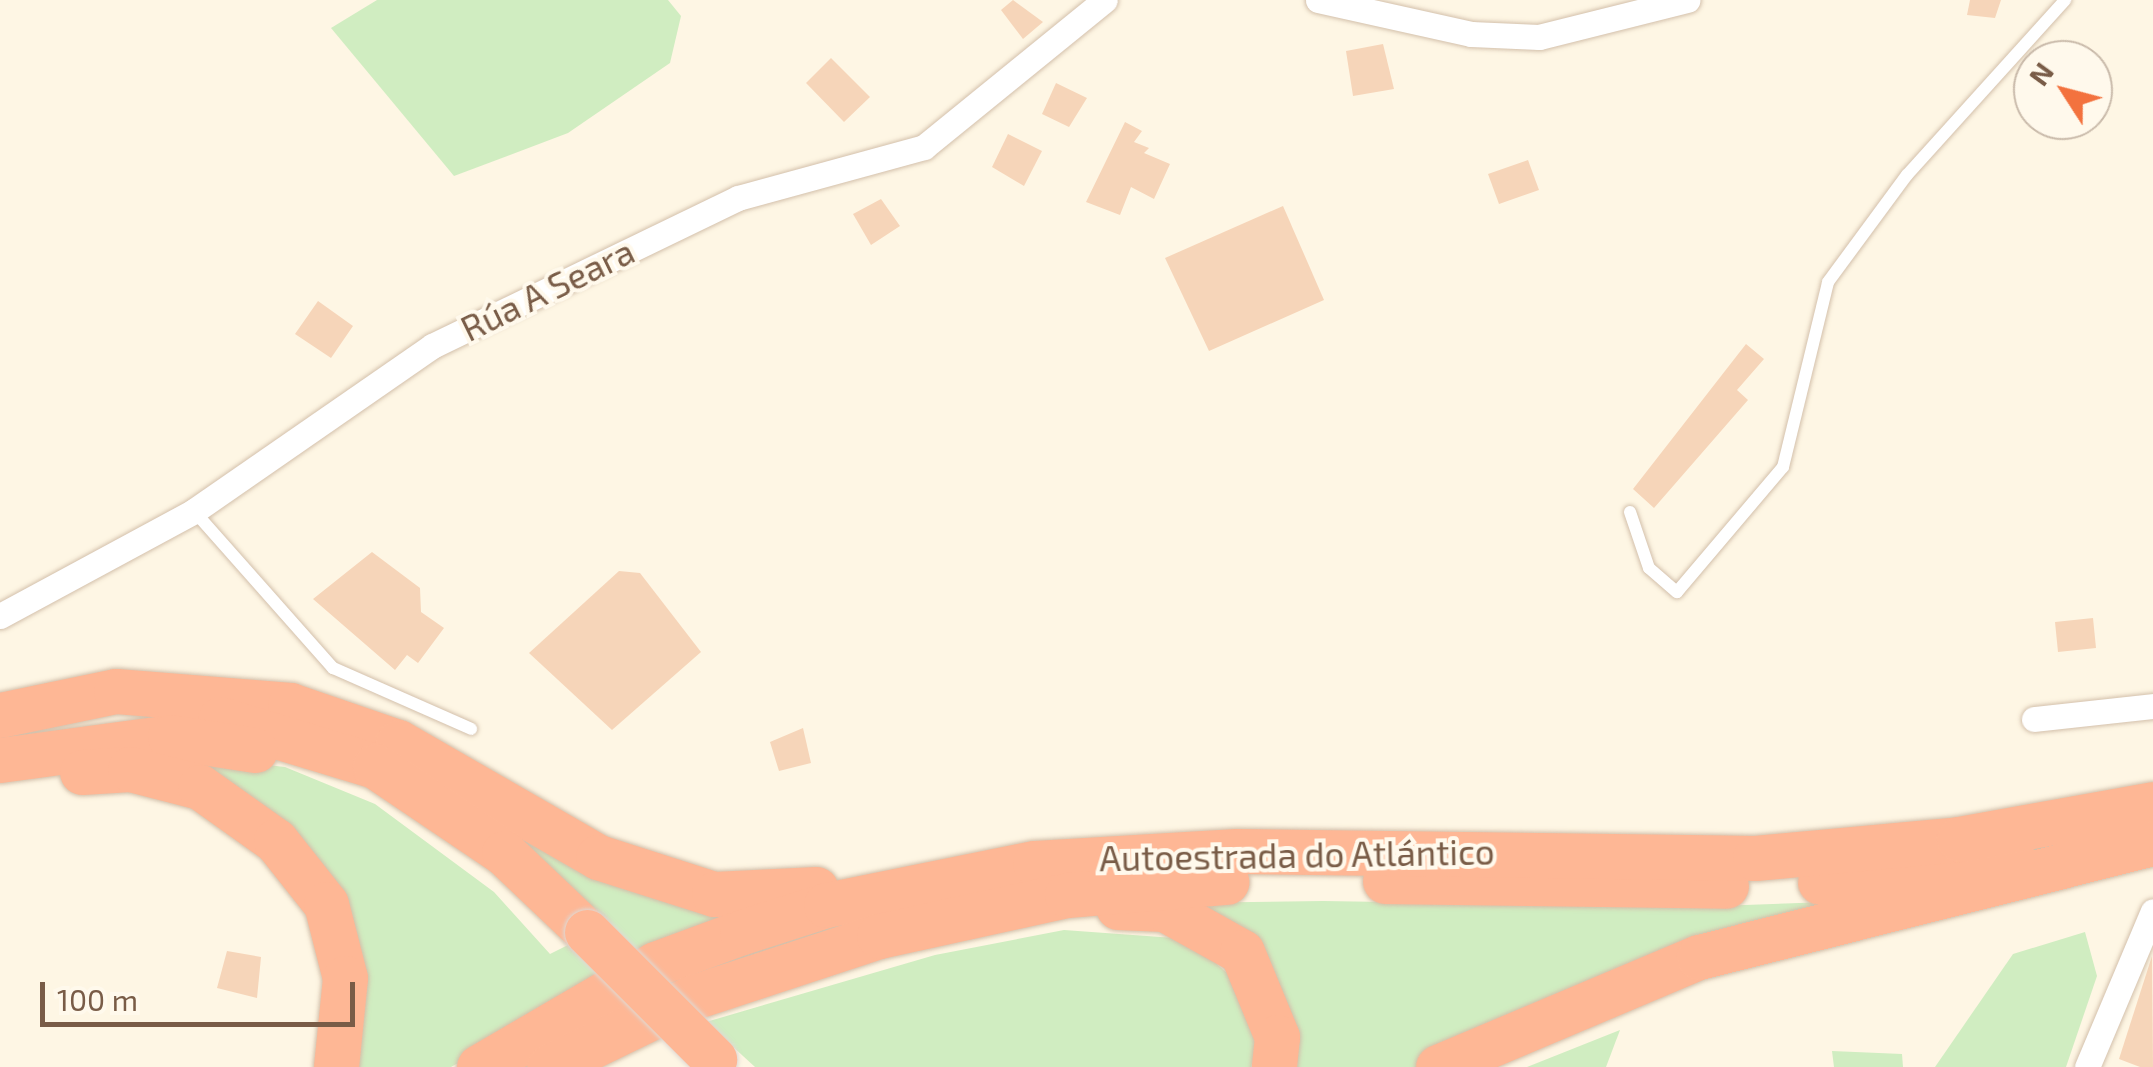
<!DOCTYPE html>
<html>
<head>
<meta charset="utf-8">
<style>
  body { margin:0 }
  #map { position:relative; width:2153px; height:1067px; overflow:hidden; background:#fef6e4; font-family:"Exo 2",sans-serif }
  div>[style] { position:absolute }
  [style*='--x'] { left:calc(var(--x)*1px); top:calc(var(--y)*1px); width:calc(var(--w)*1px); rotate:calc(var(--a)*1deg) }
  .green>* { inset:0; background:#d0edc1 }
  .building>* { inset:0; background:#f6d5b9 }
  .roads { filter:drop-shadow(0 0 2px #d3c0ab) drop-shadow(0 0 2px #d3c0ab) }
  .service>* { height:12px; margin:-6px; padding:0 6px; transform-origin:6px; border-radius:6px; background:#fff }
  .minor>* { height:25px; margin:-12.5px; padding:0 12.5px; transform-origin:12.5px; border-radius:12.5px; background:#fff }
  .motorway>* { height:45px; margin:-22.5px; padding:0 22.5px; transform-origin:22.5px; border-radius:22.5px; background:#feb795 }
  .bridges { filter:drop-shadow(0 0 2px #dfd8d3) drop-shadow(0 0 2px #dfd8d3) }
  .motorway-bridge>* { height:45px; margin:-22.5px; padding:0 22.5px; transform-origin:22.5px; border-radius:22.5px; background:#feb795 }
  span { translate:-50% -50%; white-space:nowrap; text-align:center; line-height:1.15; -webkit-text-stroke:8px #fff9ec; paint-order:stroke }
  .street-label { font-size:35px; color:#795c47 }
  .north { position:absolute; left:2013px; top:40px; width:100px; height:100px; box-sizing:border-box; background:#fff9ec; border:2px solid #c9baaa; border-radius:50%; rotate:306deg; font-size:28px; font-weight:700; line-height:40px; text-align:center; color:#795c47 }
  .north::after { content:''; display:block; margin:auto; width:35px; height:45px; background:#f3723e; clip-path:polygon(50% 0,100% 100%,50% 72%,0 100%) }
  .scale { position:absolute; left:40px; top:982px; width:315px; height:45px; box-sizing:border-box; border:5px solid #795c47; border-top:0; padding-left:12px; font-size:30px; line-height:35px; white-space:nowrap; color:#795c47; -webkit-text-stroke:8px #fff9ec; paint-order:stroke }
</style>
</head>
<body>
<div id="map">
  <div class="green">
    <i style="clip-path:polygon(377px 0,668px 0,681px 16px,670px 63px,568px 133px,454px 176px,331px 28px)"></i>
    <i style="clip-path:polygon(151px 752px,285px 767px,375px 804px,494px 892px,550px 954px,600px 929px,484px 819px,743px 906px,451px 1067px,349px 1067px,345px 928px)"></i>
    <i style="clip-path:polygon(1323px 901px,1689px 907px,1856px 901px,1419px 1067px,1284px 1067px,1285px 1030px,1176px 903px)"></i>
    <i style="clip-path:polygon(1064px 930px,1188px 939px,1243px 987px,1256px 1047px,1251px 1067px,755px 1067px,706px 1022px,935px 955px)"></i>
    <i style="clip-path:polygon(2085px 932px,2097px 976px,2066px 1067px,1935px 1067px,2013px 954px)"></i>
    <i style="clip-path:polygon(1620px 1030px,1606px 1067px,1527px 1067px)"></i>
    <i style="clip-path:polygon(1832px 1051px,1902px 1054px,1903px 1067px,1834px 1067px)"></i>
  </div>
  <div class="building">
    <i style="clip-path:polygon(1013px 0,1043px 22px,1023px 39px,1001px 10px)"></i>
    <i style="clip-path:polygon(1970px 0,2001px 0,1995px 18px,1967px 15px)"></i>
    <i style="clip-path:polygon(1383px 44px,1394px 89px,1353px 96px,1346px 51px)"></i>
    <i style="clip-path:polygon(831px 58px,870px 97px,844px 122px,806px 83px)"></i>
    <i style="clip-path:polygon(1056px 83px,1087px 98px,1069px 127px,1042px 114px)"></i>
    <i style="clip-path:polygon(1125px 122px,1142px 131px,1134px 142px,1149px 148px,1144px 153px,1170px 164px,1154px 199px,1131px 187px,1120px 215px,1086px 202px)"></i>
    <i style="clip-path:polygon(1008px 134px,1042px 151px,1024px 186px,992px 167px)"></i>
    <i style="clip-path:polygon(1528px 160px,1539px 190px,1499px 204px,1488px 174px)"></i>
    <i style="clip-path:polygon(881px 199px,900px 226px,871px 245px,853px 214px)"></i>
    <i style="clip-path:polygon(1283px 206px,1324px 300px,1209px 351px,1165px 258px)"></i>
    <i style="clip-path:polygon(318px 301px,353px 326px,331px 358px,295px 334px)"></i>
    <i style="clip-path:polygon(1746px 344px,1764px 359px,1737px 390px,1748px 400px,1654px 508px,1633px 489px)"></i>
    <i style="clip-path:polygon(372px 552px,420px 588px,421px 612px,444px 628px,418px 663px,407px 655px,395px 670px,313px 599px)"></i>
    <i style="clip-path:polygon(619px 571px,640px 573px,701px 652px,612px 730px,529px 653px)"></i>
    <i style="clip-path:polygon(2093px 618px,2096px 648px,2058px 652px,2055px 622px)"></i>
    <i style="clip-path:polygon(803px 728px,811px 763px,779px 771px,770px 742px)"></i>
    <i style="clip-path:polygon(227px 951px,261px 957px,257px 998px,217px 988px)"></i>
    <i style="clip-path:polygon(2152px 956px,2153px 1067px,2140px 1067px,2119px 1059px)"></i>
  </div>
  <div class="roads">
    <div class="service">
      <i style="--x:194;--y:511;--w:210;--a:48.5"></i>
      <i style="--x:333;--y:668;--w:151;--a:23.8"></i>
      <i style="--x:1630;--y:512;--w:59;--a:71.3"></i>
      <i style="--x:1649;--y:568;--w:37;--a:41"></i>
      <i style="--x:1677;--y:592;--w:164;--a:-49.7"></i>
      <i style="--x:1783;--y:467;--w:190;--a:-76.3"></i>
      <i style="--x:1828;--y:282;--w:133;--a:-53.6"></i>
      <i style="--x:1907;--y:175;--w:236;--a:-47.9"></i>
    </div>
    <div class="minor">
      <i style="--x:1318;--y:0;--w:157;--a:12.5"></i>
      <i style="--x:1471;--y:34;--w:68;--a:2.5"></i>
      <i style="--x:1539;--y:37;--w:153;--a:-14"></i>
      <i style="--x:0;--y:616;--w:221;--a:-28.4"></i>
      <i style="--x:194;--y:511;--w:290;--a:-34.7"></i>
      <i style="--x:432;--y:346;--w:340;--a:-25.8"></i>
      <i style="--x:738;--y:198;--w:193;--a:-15.3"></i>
      <i style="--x:924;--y:147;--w:233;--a:-39.1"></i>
      <i style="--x:2034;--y:719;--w:120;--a:-6.2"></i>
      <i style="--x:2087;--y:1067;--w:169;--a:-67.1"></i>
    </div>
    <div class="motorway">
      <i style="--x:0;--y:715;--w:118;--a:-11.7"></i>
      <i style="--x:116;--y:691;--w:175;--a:4.6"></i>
      <i style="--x:290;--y:705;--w:114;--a:18.9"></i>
      <i style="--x:398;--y:742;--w:231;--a:29.9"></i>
      <i style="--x:598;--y:857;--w:122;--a:17.7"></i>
      <i style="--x:714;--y:894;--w:102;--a:-2.8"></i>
      <i style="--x:220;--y:719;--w:162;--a:16.9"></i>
      <i style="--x:375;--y:766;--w:156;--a:34"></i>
      <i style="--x:504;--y:853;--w:115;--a:43.6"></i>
      <i style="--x:0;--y:760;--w:172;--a:-7.7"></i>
      <i style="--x:170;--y:737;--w:86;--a:8.7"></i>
      <i style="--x:82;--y:772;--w:48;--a:-3.6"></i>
      <i style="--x:130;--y:769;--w:72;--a:14.4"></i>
      <i style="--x:200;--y:787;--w:93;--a:35.4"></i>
      <i style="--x:276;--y:841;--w:80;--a:51.6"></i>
      <i style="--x:326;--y:904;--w:76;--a:75.6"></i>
      <i style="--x:345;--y:978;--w:89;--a:95.8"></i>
      <i style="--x:1385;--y:881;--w:341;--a:0.8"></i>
      <i style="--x:1820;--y:882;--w:195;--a:-6.5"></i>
      <i style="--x:1118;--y:907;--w:47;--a:2.4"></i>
      <i style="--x:1165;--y:909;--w:88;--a:29.2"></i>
      <i style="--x:1242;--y:952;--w:92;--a:67.6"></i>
      <i style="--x:1277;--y:1037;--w:30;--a:96"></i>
      <i style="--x:479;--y:1067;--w:204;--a:-30.3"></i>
      <i style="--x:655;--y:964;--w:93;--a:-20.2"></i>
      <i style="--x:742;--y:932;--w:88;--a:-17.8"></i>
      <i style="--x:826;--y:905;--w:213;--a:-11.4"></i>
      <i style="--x:1035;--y:863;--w:202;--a:-3.4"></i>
      <i style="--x:1237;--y:851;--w:518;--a:0.77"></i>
      <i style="--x:1755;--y:858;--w:205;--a:-5.3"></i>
      <i style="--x:1959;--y:839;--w:197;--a:-10.2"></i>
      <i style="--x:549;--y:1067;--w:160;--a:-25.9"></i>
      <i style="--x:693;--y:997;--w:196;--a:-18.2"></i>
      <i style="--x:879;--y:936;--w:192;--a:-12.3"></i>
      <i style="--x:1067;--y:895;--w:160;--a:-4.7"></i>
      <i style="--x:1438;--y:1067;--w:283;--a:-22.9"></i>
      <i style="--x:1699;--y:957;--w:468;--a:-14.1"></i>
    </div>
  </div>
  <div class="bridges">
    <div class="motorway-bridge">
      <i style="--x:587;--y:932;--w:180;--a:45"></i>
    </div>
  </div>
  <div class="street-label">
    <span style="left:547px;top:289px;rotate:-26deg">Rúa A Seara</span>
    <span style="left:1297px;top:854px;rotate:-1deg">Autoestrada do Atlántico</span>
  </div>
  <div class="north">N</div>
  <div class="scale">100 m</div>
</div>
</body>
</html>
